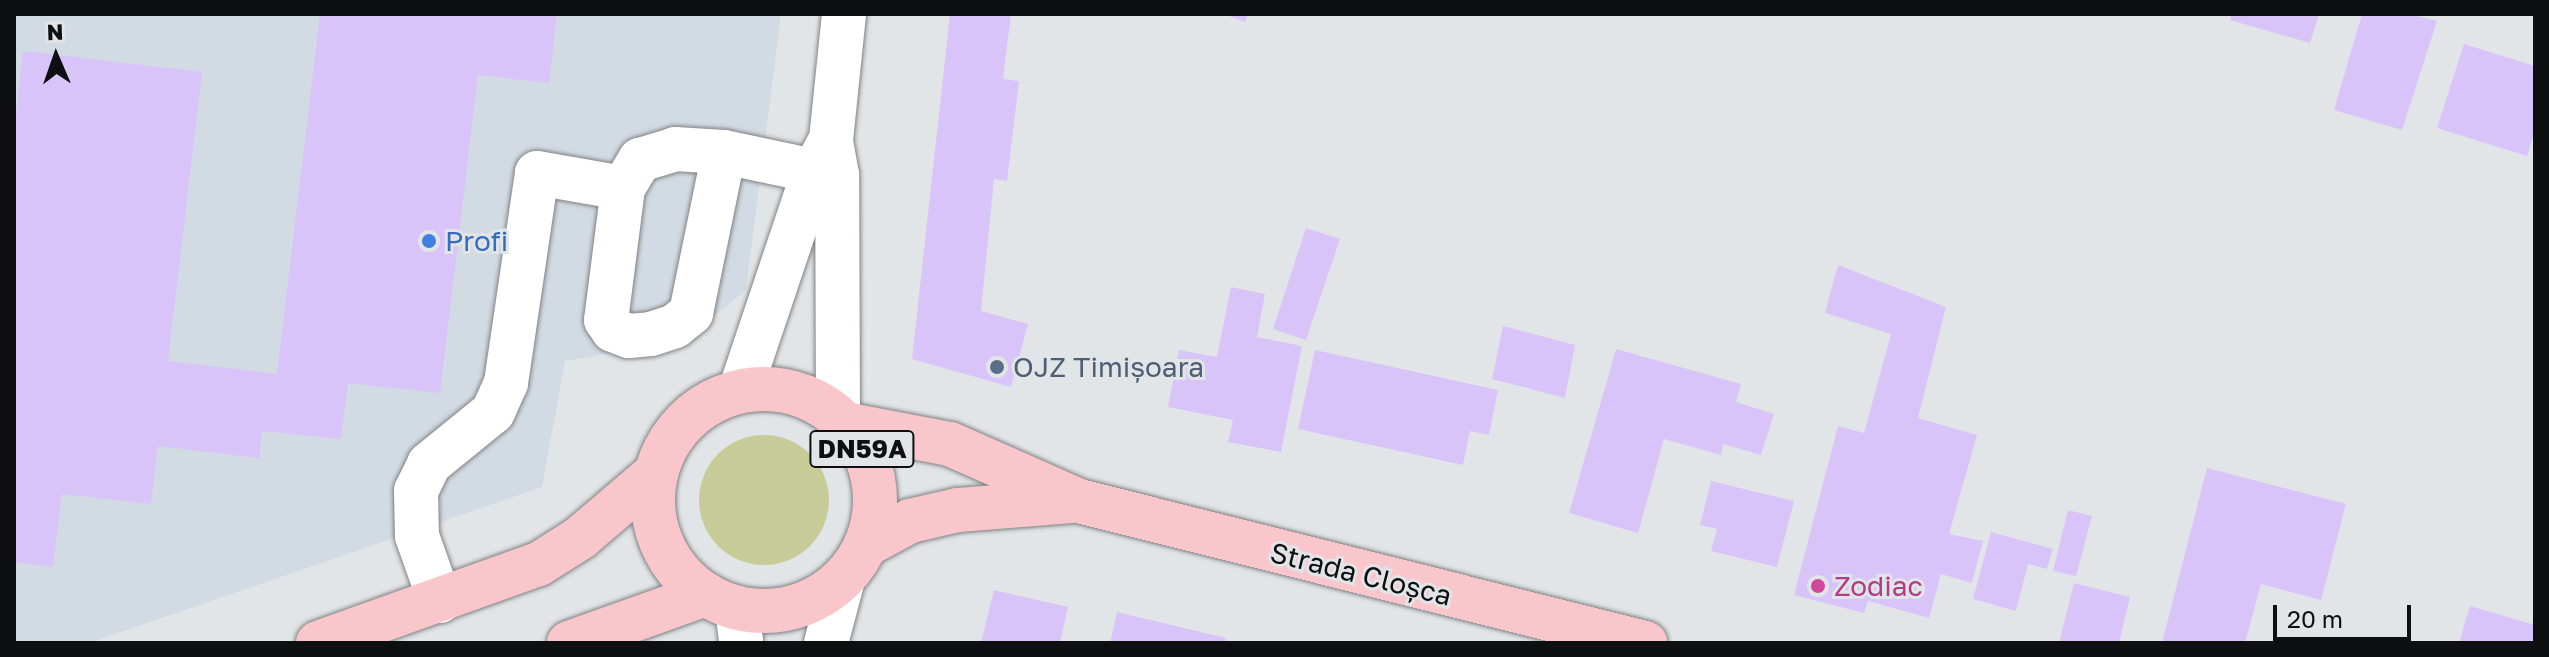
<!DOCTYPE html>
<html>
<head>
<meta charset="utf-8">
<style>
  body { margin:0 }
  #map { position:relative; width:2549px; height:657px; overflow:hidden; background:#e2e5e7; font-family:"Golos Text",sans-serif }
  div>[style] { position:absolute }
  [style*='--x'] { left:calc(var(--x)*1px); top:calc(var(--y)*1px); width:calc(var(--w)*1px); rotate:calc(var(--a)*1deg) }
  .built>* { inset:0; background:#d2dae3 }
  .green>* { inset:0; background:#c6cb98 }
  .round { border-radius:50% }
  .building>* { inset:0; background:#d9c4f9 }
  .roads { filter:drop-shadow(0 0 2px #808385) drop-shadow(0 0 2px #808385) }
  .minor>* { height:44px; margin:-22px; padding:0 22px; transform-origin:22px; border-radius:22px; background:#fff }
  .major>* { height:44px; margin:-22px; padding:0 22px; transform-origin:22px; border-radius:22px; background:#f9c6cb }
  .major>.ring { margin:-22px; padding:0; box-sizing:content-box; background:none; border:44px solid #f9c6cb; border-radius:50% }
  .dots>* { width:22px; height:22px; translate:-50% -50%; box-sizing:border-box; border:4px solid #e2e5e7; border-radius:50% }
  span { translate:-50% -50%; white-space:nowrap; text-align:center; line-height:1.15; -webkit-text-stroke:6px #e2e5e7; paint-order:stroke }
  .shield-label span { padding:2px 6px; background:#e2e5e7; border:2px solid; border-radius:6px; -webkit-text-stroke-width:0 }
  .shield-label { font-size:26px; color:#0e0f10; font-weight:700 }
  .shop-label { font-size:28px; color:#366cbe }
  .left { translate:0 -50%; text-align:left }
  .service-label { font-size:28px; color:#4e5e75 }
  .street-label { font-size:28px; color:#0e0f10 }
  .hotel-label { font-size:28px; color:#b23c85 }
  .frame { position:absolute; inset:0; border:16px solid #0e0f10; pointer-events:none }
  .north { position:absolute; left:16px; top:16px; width:80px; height:80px; -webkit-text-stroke:6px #e2e5e7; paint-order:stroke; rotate:358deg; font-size:22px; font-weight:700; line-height:32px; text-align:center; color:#0e0f10 }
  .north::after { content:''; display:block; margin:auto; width:28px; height:36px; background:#0e0f10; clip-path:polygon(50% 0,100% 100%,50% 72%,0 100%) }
  .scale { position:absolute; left:2273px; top:605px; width:138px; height:36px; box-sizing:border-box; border:4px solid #0e0f10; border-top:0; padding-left:10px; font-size:24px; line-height:28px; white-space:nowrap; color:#0e0f10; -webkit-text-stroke:6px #e2e5e7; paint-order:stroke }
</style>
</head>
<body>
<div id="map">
  <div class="built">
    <i style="clip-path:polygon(14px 14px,781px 14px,746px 290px,716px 314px,659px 344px,565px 361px,542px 487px,89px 643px,14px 643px)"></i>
  </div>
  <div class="green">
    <i class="round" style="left:699px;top:435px;width:130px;height:130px"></i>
  </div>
  <div class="building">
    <i style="clip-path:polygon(320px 14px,557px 14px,549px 83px,478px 75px,440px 393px,348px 383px,341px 439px,262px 431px,259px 458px,158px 446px,151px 504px,62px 494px,53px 567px,14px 562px,14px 131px,23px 51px,202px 72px,168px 361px,277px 374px)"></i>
    <i style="clip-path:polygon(950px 14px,1011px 14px,1003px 79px,1019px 81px,1007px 181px,994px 179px,981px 311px,1028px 324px,1011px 387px,912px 359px)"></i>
    <i style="clip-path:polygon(1224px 14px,1248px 14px,1245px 22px)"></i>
    <i style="clip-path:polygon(2232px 14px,2319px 14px,2310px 43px,2230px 20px)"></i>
    <i style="clip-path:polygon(2362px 14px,2410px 14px,2437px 21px,2402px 130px,2334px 110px)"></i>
    <i style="clip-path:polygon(2464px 44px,2535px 66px,2535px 131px,2527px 156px,2437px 128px)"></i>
    <i style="clip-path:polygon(1306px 228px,1340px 239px,1306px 340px,1273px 329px)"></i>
    <i style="clip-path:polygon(1838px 265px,1946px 307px,1918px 418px,1977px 435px,1949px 534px,1983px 541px,1972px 583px,1941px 574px,1929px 618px,1868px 601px,1864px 613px,1794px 595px,1838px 426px,1864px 433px,1891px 334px,1825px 313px)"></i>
    <i style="clip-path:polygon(1231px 287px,1265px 294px,1257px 337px,1302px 346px,1281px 452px,1228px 442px,1233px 420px,1168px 407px,1179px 350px,1217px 357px)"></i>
    <i style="clip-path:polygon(1503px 326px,1575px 345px,1565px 398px,1492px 379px)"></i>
    <i style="clip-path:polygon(1616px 349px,1741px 384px,1736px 402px,1774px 414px,1761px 455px,1723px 444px,1721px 455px,1664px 439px,1638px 533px,1569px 513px)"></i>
    <i style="clip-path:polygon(1315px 350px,1498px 390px,1489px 435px,1470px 431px,1463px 465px,1298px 429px)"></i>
    <i style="clip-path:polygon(2207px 468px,2346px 504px,2321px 600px,2261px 584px,2245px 643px,2162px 643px)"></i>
    <i style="clip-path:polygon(1711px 481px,1794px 501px,1777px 567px,1711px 551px,1717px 529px,1700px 525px)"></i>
    <i style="clip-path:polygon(2068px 510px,2092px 516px,2076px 576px,2053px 571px)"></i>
    <i style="clip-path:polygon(1991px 532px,2053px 549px,2047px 569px,2028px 564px,2016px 611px,1973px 599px)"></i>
    <i style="clip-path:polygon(2074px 583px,2130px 597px,2119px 643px,2059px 643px)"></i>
    <i style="clip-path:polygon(994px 590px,1068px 607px,1060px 643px,981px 643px)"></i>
    <i style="clip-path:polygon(2470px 606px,2535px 625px,2535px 643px,2459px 643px)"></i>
    <i style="clip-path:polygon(1117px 612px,1226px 638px,1225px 643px,1110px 643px)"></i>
  </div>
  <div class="roads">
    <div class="minor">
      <i style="--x:623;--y:188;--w:133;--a:97.3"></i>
      <i style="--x:606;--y:320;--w:12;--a:55"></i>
      <i style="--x:613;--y:330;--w:17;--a:21"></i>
      <i style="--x:629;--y:336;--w:22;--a:-5"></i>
      <i style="--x:651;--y:334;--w:25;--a:-18"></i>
      <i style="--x:675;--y:326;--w:21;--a:-39"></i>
      <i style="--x:691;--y:313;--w:164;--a:-78.4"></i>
      <i style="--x:740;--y:391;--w:232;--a:-71.4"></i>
      <i style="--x:814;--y:171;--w:30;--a:-62"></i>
      <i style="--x:838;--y:417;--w:242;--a:-90.2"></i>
      <i style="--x:837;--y:175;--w:36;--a:-100"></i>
      <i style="--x:831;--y:140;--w:127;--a:-84.1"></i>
      <i style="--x:440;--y:601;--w:69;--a:-109.5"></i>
      <i style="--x:417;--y:536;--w:45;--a:-91.3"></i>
      <i style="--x:416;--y:491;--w:30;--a:-64"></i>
      <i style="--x:429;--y:464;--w:82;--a:-39.1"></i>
      <i style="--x:493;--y:412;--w:32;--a:-66"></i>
      <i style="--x:506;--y:383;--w:212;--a:-81.6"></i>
      <i style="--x:537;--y:173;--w:87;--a:9.9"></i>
      <i style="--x:623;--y:188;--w:33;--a:-59"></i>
      <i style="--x:640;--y:160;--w:37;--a:-17"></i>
      <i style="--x:675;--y:149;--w:49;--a:3.5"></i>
      <i style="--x:724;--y:152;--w:92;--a:11.9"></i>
      <i style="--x:737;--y:608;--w:35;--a:83"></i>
      <i style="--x:826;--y:643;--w:66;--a:-75.1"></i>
    </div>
    <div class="major">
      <i class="ring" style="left:653px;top:389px;width:178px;height:178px"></i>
      <i style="--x:845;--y:424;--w:107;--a:10.8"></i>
      <i style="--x:950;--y:444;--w:141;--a:23.8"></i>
      <i style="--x:1079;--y:501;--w:584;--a:14.08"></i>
      <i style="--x:866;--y:545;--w:50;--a:-28.6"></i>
      <i style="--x:910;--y:521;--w:49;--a:-12.9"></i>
      <i style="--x:958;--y:510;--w:114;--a:-4.5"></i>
      <i style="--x:318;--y:643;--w:235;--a:-19.7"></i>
      <i style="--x:539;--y:564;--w:49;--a:-32.4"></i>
      <i style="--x:580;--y:538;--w:100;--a:-40.5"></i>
      <i style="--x:569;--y:643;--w:145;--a:-19.7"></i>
    </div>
  </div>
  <div class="dots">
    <i style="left:429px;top:241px;background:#3f7fe0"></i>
    <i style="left:997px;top:367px;background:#5c6f8a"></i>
    <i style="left:1818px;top:586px;background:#d1479c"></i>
  </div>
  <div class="shield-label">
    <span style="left:862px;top:449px">DN59A</span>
  </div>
  <div class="shop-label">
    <span class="left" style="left:445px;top:241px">Profi</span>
  </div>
  <div class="service-label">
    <span class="left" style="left:1013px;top:367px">OJZ Timișoara</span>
  </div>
  <div class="street-label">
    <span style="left:1361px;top:574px;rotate:14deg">Strada Cloșca</span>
  </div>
  <div class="hotel-label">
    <span class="left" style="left:1834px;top:586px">Zodiac</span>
  </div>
  <div class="frame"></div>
  <div class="north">N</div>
  <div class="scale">20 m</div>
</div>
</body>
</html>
